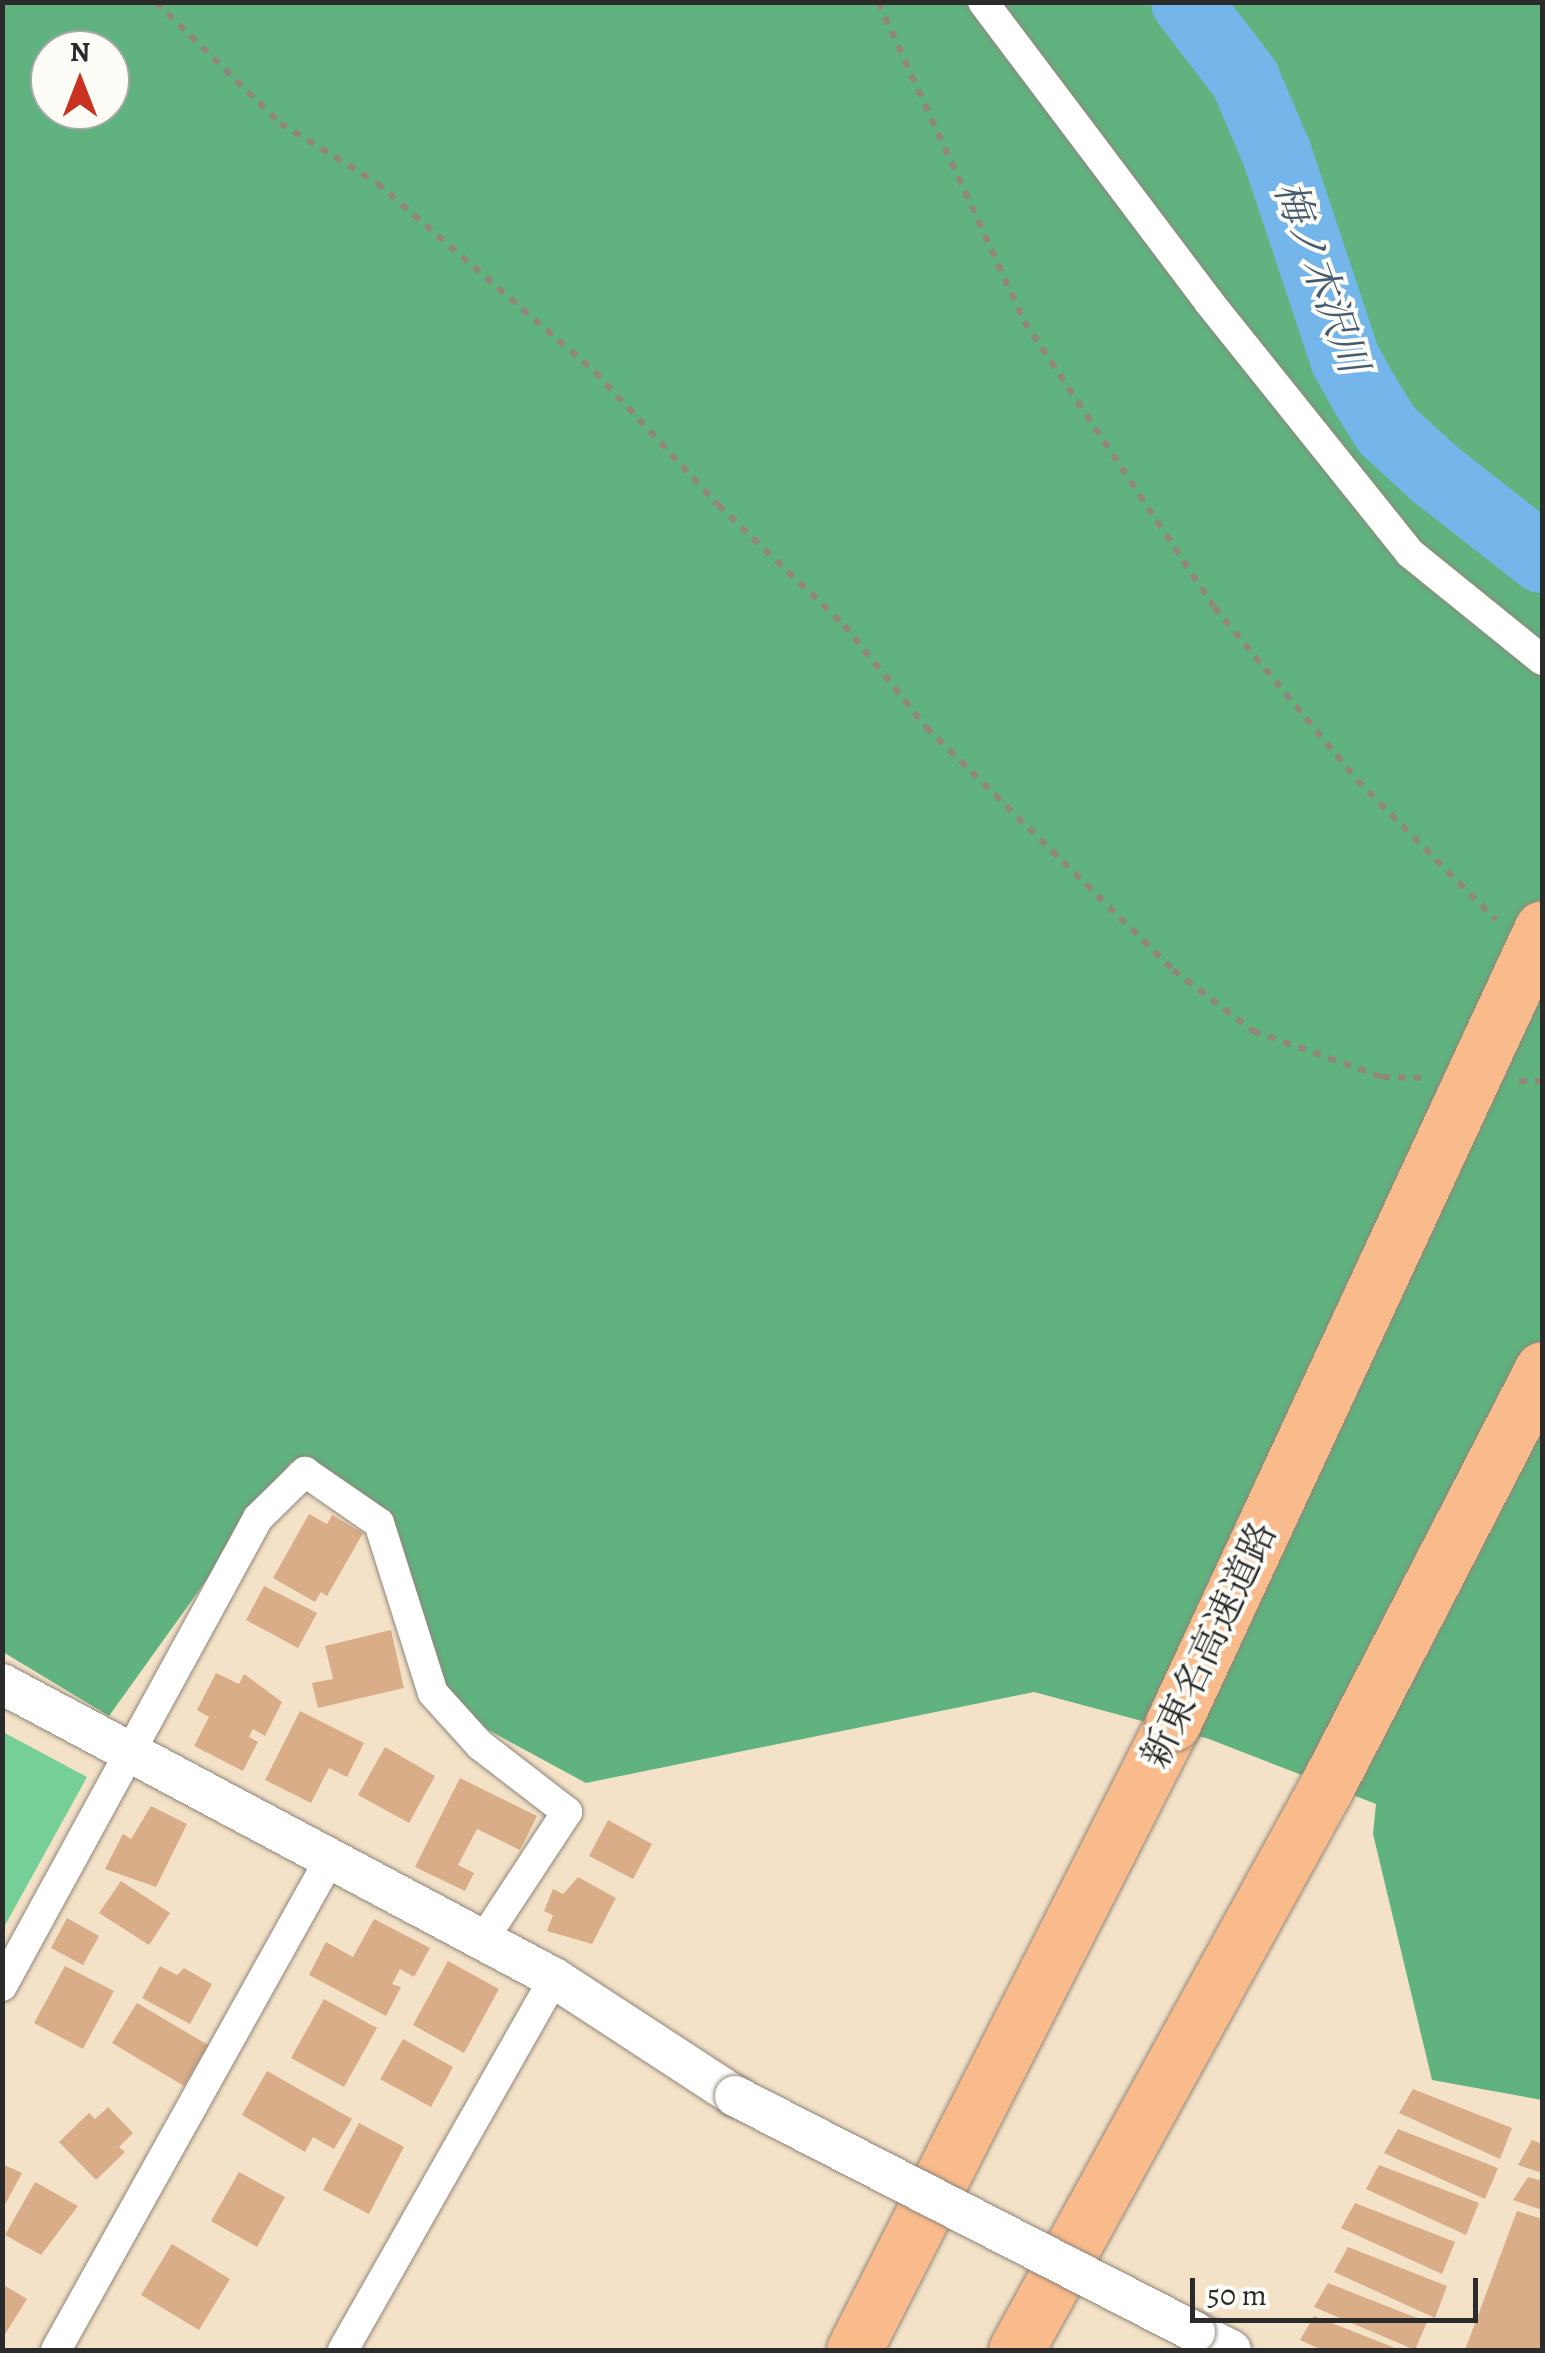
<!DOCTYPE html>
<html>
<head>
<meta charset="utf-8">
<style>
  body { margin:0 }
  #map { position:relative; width:1545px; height:2353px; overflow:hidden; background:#f4e2c8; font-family:Alegreya,"Noto Serif JP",serif }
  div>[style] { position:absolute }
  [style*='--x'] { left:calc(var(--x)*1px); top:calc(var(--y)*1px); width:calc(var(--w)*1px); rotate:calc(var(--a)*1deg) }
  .green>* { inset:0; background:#76cf96 }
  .forest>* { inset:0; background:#60b27f }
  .river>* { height:70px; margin:-35px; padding:0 35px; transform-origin:35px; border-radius:35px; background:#74b6e9 }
  .building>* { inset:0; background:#d8ad87 }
  .path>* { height:6px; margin-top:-3px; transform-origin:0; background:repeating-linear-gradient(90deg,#90867a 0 8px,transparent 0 16px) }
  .roads { filter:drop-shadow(0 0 2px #90867a) drop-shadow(0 0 2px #90867a) }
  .minor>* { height:30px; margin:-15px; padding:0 15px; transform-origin:15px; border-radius:15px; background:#fff }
  .tertiary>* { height:40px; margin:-20px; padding:0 20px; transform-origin:20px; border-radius:20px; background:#fff }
  .motorway>* { height:55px; margin:-27.5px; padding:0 27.5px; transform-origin:27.5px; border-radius:27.5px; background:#fabb8c }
  .bridges { filter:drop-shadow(0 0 2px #90867a) drop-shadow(0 0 2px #90867a) }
  .tertiary-bridge>* { height:40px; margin:-20px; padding:0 20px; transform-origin:20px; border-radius:20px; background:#fff }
  .motorway-bridge>* { height:55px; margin:-27.5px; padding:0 27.5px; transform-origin:27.5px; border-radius:27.5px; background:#fabb8c }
  span { translate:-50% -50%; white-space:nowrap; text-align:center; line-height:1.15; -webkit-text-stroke:8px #fdfcf7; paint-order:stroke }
  .street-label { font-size:38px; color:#2b2b2b }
  .water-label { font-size:40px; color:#455c6e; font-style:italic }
  .frame { position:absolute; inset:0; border:5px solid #2b2b2b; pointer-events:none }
  .north { position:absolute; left:30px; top:30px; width:100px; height:100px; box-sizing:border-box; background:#fdfcf7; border:2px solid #a9a8a5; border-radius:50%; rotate:0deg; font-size:28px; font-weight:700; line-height:40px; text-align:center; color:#2b2b2b }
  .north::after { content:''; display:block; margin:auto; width:35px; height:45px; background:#c8321e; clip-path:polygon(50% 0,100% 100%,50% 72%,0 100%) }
  .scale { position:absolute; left:1190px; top:2278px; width:288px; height:45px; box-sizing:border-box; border:5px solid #2b2b2b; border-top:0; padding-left:12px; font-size:30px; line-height:35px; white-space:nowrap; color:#2b2b2b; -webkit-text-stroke:8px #fdfcf7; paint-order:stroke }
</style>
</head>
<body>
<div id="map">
  <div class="green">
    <i style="clip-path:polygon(3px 1732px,87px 1777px,3px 1929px)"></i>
  </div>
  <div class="forest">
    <i style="clip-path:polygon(evenodd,2px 3px,1542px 3px,1542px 2100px,1432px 2080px,1373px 1834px,1376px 1804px,1209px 1739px,1034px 1692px,586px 1783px,422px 1694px,379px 1523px,291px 1462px,109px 1716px,3px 1652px,2px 3px,50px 50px,110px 50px,110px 110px,50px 110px,50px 50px)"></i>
  </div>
  <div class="river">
    <i style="--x:1186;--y:2;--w:97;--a:52.5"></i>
    <i style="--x:1245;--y:79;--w:82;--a:66.9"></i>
    <i style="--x:1277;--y:154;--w:216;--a:71.6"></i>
    <i style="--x:1345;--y:359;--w:45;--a:60.6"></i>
    <i style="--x:1367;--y:398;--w:39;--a:58"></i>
    <i style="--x:1388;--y:431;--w:64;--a:42.5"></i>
    <i style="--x:1435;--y:474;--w:136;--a:38.1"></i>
  </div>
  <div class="building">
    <i style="clip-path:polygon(309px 1514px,327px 1524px,332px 1515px,363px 1533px,327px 1596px,321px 1592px,315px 1602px,273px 1578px)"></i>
    <i style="clip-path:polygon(264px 1586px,317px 1613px,298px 1648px,246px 1620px)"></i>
    <i style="clip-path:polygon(391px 1630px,404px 1688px,318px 1708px,312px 1683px,333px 1679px,325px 1646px)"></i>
    <i style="clip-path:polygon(216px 1673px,239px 1684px,244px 1674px,282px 1702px,265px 1736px,253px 1729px,249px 1737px,258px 1742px,243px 1771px,194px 1746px,209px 1717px,197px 1710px)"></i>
    <i style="clip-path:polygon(300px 1711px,364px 1743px,347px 1777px,329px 1768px,311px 1803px,265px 1780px)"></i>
    <i style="clip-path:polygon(385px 1747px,435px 1776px,409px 1823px,358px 1795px)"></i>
    <i style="clip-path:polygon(460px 1778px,537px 1816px,520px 1850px,477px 1829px,458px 1865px,474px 1873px,465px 1891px,415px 1867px)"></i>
    <i style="clip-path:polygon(151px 1806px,187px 1824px,156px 1887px,105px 1869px,123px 1834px,131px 1839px)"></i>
    <i style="clip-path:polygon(608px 1820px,652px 1844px,633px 1879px,589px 1856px)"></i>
    <i style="clip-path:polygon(578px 1877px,616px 1898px,592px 1944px,547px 1931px,553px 1915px,544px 1911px,553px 1889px,563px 1894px)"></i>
    <i style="clip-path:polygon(121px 1881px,170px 1913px,149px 1945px,99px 1913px)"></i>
    <i style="clip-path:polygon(67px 1918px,99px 1936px,83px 1965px,51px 1948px)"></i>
    <i style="clip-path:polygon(374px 1919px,430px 1948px,414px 1977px,400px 1969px,392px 1984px,401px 1987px,386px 2016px,309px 1975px,326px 1942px,353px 1957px)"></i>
    <i style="clip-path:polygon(448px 1961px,499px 1989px,464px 2053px,413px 2025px)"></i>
    <i style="clip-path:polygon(65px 1966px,114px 1991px,83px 2049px,34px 2023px)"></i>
    <i style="clip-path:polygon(160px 1966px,177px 1975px,184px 1968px,212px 1984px,190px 2024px,142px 1998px)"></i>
    <i style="clip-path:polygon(324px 1999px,377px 2028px,344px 2087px,291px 2058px)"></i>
    <i style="clip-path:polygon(137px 2003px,208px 2045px,184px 2086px,112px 2043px)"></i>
    <i style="clip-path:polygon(403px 2039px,453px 2067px,431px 2107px,380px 2079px)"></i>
    <i style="clip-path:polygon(267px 2071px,352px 2119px,334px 2149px,313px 2137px,305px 2152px,242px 2115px)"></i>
    <i style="clip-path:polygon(1413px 2089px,1512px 2128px,1500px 2159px,1399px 2113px)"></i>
    <i style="clip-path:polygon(108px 2107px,133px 2133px,119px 2147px,125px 2152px,96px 2180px,59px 2142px,89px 2113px,95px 2119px)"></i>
    <i style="clip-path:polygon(359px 2123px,404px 2147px,369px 2214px,323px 2190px)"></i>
    <i style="clip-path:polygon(1398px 2129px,1498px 2168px,1485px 2199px,1384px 2153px)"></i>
    <i style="clip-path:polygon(1532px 2140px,1542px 2144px,1542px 2173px,1518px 2165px)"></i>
    <i style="clip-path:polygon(2px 2164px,22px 2173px,2px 2210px)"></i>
    <i style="clip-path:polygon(1379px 2165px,1479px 2203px,1466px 2235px,1366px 2189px)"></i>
    <i style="clip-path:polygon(239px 2172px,285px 2197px,257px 2247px,211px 2221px)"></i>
    <i style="clip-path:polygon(1528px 2177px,1542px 2181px,1542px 2210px,1513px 2200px)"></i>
    <i style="clip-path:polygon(35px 2182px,78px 2206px,41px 2255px,5px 2235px)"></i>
    <i style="clip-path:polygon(1355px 2203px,1455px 2242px,1442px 2274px,1341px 2228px)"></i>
    <i style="clip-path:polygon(1517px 2211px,1542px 2219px,1542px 2350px,1465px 2350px)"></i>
    <i style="clip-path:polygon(172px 2244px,230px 2279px,199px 2330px,141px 2295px)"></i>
    <i style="clip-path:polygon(1348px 2247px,1447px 2286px,1435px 2318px,1334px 2272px)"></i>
    <i style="clip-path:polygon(1328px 2283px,1427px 2322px,1415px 2350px,1314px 2307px)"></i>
    <i style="clip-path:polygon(2px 2284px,27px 2299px,2px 2339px)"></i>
    <i style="clip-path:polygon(1314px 2316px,1400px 2350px,1322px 2350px,1300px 2340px)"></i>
  </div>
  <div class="path">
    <i style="--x:156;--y:2;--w:173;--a:44.3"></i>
    <i style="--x:280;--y:123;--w:114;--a:31.7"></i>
    <i style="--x:377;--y:183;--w:289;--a:40.9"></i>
    <i style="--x:595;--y:372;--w:181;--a:47.2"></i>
    <i style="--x:718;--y:505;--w:174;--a:43.6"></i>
    <i style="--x:844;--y:625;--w:131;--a:51.2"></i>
    <i style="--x:926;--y:727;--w:346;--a:44.5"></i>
    <i style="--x:1173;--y:970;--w:101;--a:37.3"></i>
    <i style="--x:1253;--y:1031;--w:137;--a:19.6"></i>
    <i style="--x:1382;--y:1077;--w:39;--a:1"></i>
    <i style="--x:878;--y:2;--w:351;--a:65.4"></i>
    <i style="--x:1024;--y:321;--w:343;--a:56.4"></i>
    <i style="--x:1214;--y:607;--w:224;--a:50.4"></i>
    <i style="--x:1357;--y:780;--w:197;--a:45.2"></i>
    <i style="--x:1519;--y:1081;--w:23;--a:0"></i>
  </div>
  <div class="roads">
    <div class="minor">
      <i style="--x:983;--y:2;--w:376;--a:53"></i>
      <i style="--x:1209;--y:302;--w:322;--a:51.3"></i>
      <i style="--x:1410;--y:553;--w:170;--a:39"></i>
      <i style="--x:2;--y:1986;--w:533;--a:-61.32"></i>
      <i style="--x:258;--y:1518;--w:66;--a:-44.4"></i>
      <i style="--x:305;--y:1472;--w:90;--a:34.6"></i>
      <i style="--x:379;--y:1523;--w:178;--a:72.4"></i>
      <i style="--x:433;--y:1693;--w:70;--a:47.9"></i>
      <i style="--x:480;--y:1745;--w:110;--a:37.6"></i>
      <i style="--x:567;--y:1812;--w:153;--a:123.3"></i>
      <i style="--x:56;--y:2350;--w:562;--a:-60.84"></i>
      <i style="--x:343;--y:2350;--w:428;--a:-60.4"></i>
    </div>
    <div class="tertiary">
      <i style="--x:2;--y:1684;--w:625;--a:28.04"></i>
      <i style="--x:554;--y:1978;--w:216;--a:33.1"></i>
      <i style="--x:1195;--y:2332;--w:40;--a:26.6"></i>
    </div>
    <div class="motorway">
      <i style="--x:854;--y:2350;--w:703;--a:-63.03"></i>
      <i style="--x:1016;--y:2350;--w:644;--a:-61.13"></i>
      <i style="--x:1327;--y:1786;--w:469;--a:-62.7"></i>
    </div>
  </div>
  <div class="bridges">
    <div class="tertiary-bridge">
      <i style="--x:735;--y:2096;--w:517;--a:27.16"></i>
    </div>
    <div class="motorway-bridge">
      <i style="--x:1173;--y:1723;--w:876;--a:-65.1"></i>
    </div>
  </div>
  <div class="street-label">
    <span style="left:1209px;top:1645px;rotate:-65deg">新東名高速道路</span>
  </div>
  <div class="water-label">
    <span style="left:1321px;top:277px;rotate:70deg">梅ノ木沢川</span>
  </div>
  <div class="frame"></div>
  <div class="north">N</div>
  <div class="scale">50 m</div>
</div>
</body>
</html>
